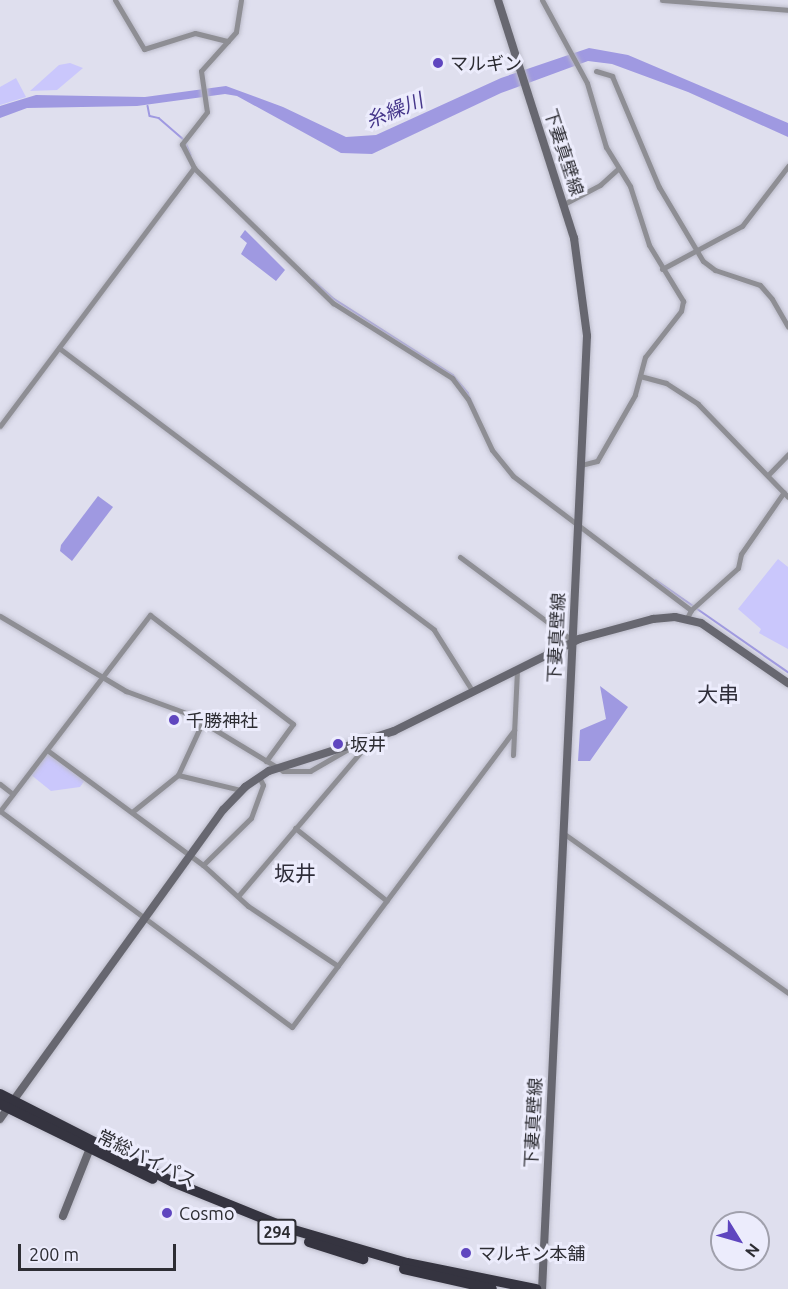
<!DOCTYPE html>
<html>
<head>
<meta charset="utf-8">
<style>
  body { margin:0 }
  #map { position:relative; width:788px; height:1289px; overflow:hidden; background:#dfdfee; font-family:Ubuntu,"Noto Sans JP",sans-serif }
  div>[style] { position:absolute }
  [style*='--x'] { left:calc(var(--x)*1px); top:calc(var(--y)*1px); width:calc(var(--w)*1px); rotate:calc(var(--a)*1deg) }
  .green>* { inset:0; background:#cac7fc }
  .water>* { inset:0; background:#9f99e1 }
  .stream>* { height:1.5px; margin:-0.75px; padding:0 0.75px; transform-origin:0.75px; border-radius:0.75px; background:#9f99e1 }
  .roads { filter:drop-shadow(0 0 2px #bbbbc9) drop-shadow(0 0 2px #bbbbc9) }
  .street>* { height:5px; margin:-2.5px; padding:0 2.5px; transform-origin:2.5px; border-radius:2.5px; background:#8e8e94 }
  .secondary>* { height:8px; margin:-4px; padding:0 4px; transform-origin:4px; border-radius:4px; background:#676770 }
  .highway>* { height:10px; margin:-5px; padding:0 5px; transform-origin:5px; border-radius:5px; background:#353440 }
  .dots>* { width:16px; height:16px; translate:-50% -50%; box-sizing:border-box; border:3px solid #ececfc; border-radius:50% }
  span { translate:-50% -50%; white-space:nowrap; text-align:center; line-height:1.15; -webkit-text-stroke:6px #ececfc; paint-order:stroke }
  .shield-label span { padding:2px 4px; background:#ececfc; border:2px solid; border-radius:4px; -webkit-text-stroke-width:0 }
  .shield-label { font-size:16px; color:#2d2d33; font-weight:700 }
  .poi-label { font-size:18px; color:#2d2d33 }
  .left { translate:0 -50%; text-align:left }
  .street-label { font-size:18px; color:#2d2d33 }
  .water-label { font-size:20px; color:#46378b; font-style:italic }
  .quarter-label { font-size:21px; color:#2e2d39 }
  .north { position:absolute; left:710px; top:1211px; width:60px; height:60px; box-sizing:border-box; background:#ececfc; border:2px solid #a0a0ac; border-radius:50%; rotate:127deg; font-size:16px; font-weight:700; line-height:24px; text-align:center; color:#2d2d33 }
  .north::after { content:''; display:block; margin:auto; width:21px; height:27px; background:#5f46bf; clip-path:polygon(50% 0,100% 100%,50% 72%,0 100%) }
  .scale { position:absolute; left:18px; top:1244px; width:158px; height:27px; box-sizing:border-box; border:3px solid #2d2d33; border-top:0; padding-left:8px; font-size:18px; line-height:21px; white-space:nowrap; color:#2d2d33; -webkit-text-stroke:4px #ececfc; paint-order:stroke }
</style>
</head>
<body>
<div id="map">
  <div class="green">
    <i style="clip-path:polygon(70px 63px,83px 68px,57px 90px,30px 91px,59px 65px)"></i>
    <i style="clip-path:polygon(16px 78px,26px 97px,0 105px,0 87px)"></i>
    <i style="clip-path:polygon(778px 559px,788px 567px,788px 649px,759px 633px,761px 629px,738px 609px)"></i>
    <i style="clip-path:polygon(49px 753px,85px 780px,80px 787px,51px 791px,30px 774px)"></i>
  </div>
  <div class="water">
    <i style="clip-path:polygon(589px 48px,628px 55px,788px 123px,788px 137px,688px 92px,612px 64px,588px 61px,501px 93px,372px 154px,341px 153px,237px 96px,225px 94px,137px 106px,27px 108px,0 118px,0 106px,36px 95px,145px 97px,226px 86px,283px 107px,346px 137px,376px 135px,501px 78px)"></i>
    <i style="clip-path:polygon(245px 230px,285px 270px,276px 281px,241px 254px,247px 243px,240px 237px)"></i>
    <i style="clip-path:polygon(98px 496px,113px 507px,72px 561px,60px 551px,61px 545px)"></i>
    <i style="clip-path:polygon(600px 686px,628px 707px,590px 761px,578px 761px,580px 730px,606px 719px)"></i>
  </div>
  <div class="stream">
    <i style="--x:148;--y:106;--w:10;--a:79"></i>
    <i style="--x:150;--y:116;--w:9;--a:13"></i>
    <i style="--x:159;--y:118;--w:32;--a:41"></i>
    <i style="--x:186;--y:143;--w:13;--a:67"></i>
    <i style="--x:313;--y:280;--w:28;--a:42"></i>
    <i style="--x:334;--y:299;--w:141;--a:32.6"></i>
    <i style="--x:453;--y:375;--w:23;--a:50"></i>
    <i style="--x:468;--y:393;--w:24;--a:66"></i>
    <i style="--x:656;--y:580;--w:161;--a:34.9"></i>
  </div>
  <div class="roads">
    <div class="street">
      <i style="--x:115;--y:0;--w:57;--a:59.4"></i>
      <i style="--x:144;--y:49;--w:53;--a:-17.4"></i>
      <i style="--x:195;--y:33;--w:34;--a:14"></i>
      <i style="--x:241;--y:0;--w:32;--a:99"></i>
      <i style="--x:236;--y:32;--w:52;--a:131.9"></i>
      <i style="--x:201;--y:71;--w:41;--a:81.7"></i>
      <i style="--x:207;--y:112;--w:41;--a:128"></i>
      <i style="--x:182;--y:144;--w:27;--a:63"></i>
      <i style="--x:194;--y:168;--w:194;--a:44.2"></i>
      <i style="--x:333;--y:303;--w:141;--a:32.2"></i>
      <i style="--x:452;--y:378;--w:26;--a:53"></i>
      <i style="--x:468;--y:399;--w:56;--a:64.8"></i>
      <i style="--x:492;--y:450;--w:33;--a:51"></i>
      <i style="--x:513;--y:476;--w:223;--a:37"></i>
      <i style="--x:691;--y:610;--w:9;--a:117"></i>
      <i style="--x:542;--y:0;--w:94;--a:61.5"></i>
      <i style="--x:587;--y:83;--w:67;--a:73.5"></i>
      <i style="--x:606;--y:147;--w:46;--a:58.4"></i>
      <i style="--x:630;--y:186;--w:62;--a:72.1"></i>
      <i style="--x:649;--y:245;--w:66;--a:58.7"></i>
      <i style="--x:683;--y:301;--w:10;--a:101"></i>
      <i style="--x:681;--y:311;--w:58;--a:128"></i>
      <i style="--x:645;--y:357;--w:39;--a:105"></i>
      <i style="--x:635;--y:395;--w:76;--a:119.9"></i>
      <i style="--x:597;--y:461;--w:16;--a:166"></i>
      <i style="--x:662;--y:0;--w:126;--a:4.5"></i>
      <i style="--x:596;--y:71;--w:17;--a:17"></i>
      <i style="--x:612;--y:76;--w:121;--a:67.1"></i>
      <i style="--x:659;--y:187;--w:86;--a:59.3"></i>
      <i style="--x:703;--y:261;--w:15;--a:37"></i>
      <i style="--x:715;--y:270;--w:47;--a:18.4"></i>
      <i style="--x:760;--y:285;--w:18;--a:49"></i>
      <i style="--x:772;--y:299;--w:32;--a:60"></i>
      <i style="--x:564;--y:204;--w:41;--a:-27.8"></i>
      <i style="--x:600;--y:185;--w:24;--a:-42"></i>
      <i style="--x:662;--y:269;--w:91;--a:-28.3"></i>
      <i style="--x:742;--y:226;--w:76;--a:-52.5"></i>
      <i style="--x:59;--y:348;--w:469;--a:36.9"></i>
      <i style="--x:434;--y:630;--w:73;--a:57.8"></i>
      <i style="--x:640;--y:376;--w:27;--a:15"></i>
      <i style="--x:666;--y:383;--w:38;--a:33"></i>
      <i style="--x:698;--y:404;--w:129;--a:45.9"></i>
      <i style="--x:0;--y:426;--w:323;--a:-53.1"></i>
      <i style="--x:768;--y:475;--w:29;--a:-46"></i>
      <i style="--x:460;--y:557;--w:141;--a:36.6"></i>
      <i style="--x:691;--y:610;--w:63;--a:-41.8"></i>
      <i style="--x:738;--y:568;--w:14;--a:-78"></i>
      <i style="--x:741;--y:554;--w:75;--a:-55.3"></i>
      <i style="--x:0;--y:616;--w:147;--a:30.8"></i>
      <i style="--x:126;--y:691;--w:67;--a:20.1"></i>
      <i style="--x:189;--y:714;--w:110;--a:31.2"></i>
      <i style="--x:283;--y:771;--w:27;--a:0"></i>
      <i style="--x:310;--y:771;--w:52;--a:-30"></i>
      <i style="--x:47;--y:750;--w:194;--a:36.4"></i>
      <i style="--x:203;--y:865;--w:67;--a:-44.4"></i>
      <i style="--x:251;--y:818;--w:35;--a:-70"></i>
      <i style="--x:263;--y:785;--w:9;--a:-117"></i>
      <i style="--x:513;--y:755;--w:85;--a:-87.3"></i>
      <i style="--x:178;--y:775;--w:65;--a:13.4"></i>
      <i style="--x:0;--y:784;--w:16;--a:38"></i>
      <i style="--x:0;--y:811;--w:363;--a:36.5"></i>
      <i style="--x:292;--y:1027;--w:371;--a:-53.2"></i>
      <i style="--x:0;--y:811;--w:247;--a:-52.6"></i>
      <i style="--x:150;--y:615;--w:180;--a:37.3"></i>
      <i style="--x:293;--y:724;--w:46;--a:126.1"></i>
      <i style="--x:132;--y:812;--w:59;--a:-38.8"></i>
      <i style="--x:178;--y:775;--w:57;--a:-65.2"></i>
      <i style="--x:295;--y:828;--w:117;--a:38.4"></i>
      <i style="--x:563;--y:833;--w:276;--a:35.4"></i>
      <i style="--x:203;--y:865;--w:61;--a:42.3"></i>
      <i style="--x:248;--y:906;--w:108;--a:33.7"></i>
      <i style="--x:239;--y:895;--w:204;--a:-49.6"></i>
    </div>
    <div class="secondary">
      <i style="--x:498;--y:0;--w:250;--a:72.3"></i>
      <i style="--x:574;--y:238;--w:99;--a:82.4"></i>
      <i style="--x:587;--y:336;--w:954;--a:92.7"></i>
      <i style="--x:0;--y:1119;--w:381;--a:-54.2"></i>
      <i style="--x:223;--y:810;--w:32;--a:-46"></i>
      <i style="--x:245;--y:787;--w:29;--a:-34"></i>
      <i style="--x:269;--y:771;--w:131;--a:-17.7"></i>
      <i style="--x:394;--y:731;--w:207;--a:-26.4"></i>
      <i style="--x:579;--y:639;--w:77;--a:-15.1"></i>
      <i style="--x:653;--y:619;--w:22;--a:-5"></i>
      <i style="--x:675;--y:617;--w:27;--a:13"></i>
      <i style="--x:701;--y:623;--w:106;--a:34.6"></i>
      <i style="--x:63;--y:1216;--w:73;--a:-68.3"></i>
    </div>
    <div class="highway">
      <i style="--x:0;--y:1094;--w:194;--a:27"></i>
      <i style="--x:173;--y:1182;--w:123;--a:22"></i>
      <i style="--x:287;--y:1228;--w:125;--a:16.3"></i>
      <i style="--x:407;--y:1263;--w:132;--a:11.4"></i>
      <i style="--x:0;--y:1104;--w:170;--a:26.1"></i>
      <i style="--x:309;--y:1242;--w:57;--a:17.5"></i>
      <i style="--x:404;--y:1269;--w:90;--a:12.8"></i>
    </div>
  </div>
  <div class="dots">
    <i style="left:438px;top:63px;background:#5f46bf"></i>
    <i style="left:174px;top:720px;background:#5f46bf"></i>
    <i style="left:338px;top:744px;background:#5f46bf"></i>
    <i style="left:167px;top:1213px;background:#5f46bf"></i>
    <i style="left:466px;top:1253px;background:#5f46bf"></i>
  </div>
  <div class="shield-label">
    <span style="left:277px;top:1232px">294</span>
  </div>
  <div class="poi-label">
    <span class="left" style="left:450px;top:63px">マルギン</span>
    <span class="left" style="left:186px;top:720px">千勝神社</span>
    <span class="left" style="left:350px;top:744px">坂井</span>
    <span class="left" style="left:179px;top:1213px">Cosmo</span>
    <span class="left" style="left:478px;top:1253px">マルキン本舗</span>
  </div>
  <div class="street-label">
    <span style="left:564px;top:152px;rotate:72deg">下妻真壁線</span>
    <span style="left:556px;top:638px;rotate:-87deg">下妻真壁線</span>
    <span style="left:533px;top:1123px;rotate:-87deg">下妻真壁線</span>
    <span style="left:147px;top:1158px;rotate:26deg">常総バイパス</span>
  </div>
  <div class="water-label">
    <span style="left:394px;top:110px;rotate:-22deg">糸繰川</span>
  </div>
  <div class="quarter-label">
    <span style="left:718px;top:694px">大串</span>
    <span style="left:295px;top:873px">坂井</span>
  </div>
  <div class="north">N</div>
  <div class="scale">200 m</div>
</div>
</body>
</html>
